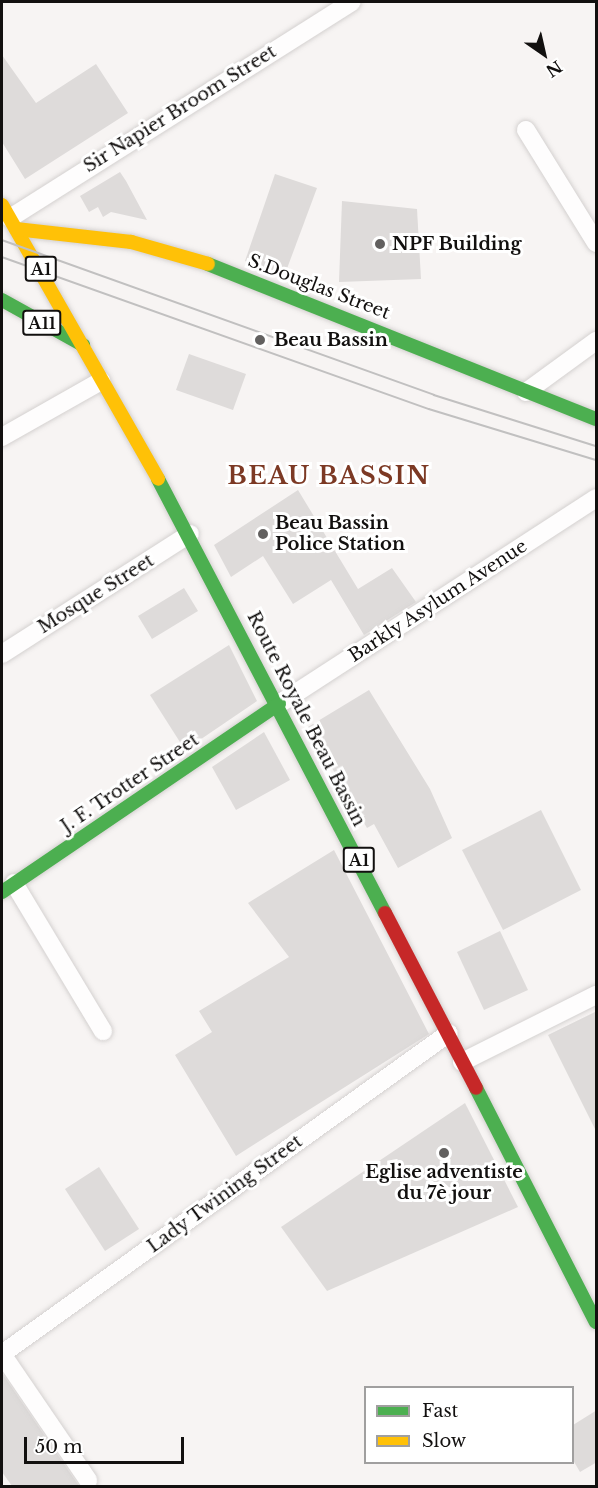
<!DOCTYPE html>
<html>
<head>
<meta charset="utf-8">
<style>
  body { margin:0 }
  #map { position:relative; width:598px; height:1488px; overflow:hidden; background:#f7f4f3; font-family:"Libre Baskerville",serif }
  div>[style] { position:absolute }
  [style*='--x'] { left:calc(var(--x)*1px); top:calc(var(--y)*1px); width:calc(var(--w)*1px); rotate:calc(var(--a)*1deg) }
  .building>* { inset:0; background:#dedbda }
  .roads { filter:drop-shadow(0 0 2px #d4d1d0) drop-shadow(0 0 2px #d4d1d0) }
  .street>* { height:18px; margin:-9px; padding:0 9px; transform-origin:9px; border-radius:9px; background:#fefdfd }
  .fast>* { height:14px; margin:-7px; padding:0 7px; transform-origin:7px; border-radius:7px; background:#4caf50 }
  .slow>* { height:14px; margin:-7px; padding:0 7px; transform-origin:7px; border-radius:7px; background:#ffc107 }
  .jam>* { height:14px; margin:-7px; padding:0 7px; transform-origin:7px; border-radius:7px; background:#c62828 }
  .tram>* { height:1.5px; margin:-0.75px; padding:0 0.75px; transform-origin:0.75px; border-radius:0.75px; background:#c1c0c0 }
  .dots>* { width:16px; height:16px; translate:-50% -50%; box-sizing:border-box; border:3px solid #fff; border-radius:50% }
  span { translate:-50% -50%; white-space:nowrap; text-align:center; line-height:1.15; -webkit-text-stroke:6px #fff; paint-order:stroke }
  .shield-label span { padding:2px 4px; background:#fff; border:2px solid; border-radius:4px; -webkit-text-stroke-width:0 }
  .shield-label { font-size:16px; color:#12100f; font-weight:700 }
  .street-label { font-size:18px; color:#12100f }
  .poi-label { font-size:18px; color:#12100f; font-weight:700 }
  .left { translate:0 -50%; text-align:left }
  .district-label { font-size:24px; color:#7c3924; font-weight:700; letter-spacing:1.5px }
  .frame { position:absolute; inset:0; border:3px solid #12100f; pointer-events:none }
  .legend { position:absolute; left:364px; top:1386px; width:210px; height:78px; box-sizing:border-box; background:#fff; border:2px solid #a09f9f; margin:0; padding:8px 10px; list-style:none; font-size:18px; color:#12100f }
  .legend li { display:flex; align-items:center; gap:12px; height:30px }
  .legend b { width:30px; border:2px solid #a09f9f }
  .north { position:absolute; left:514px; top:24px; width:60px; height:60px; -webkit-text-stroke:4px #fff; paint-order:stroke; rotate:146deg; font-size:16px; font-weight:700; line-height:24px; text-align:center; color:#12100f }
  .north::after { content:''; display:block; margin:auto; width:21px; height:27px; background:#12100f; clip-path:polygon(50% 0,100% 100%,50% 72%,0 100%) }
  .scale { position:absolute; left:24px; top:1437px; width:160px; height:27px; box-sizing:border-box; border:3px solid #12100f; border-top:0; padding-left:8px; font-size:18px; line-height:21px; white-space:nowrap; color:#12100f; -webkit-text-stroke:4px #fff; paint-order:stroke }
</style>
</head>
<body>
<div id="map">
  <div class="building">
    <i style="clip-path:polygon(2px 55px,36px 103px,96px 64px,128px 113px,25px 179px,2px 142px)"></i>
    <i style="clip-path:polygon(120px 172px,126px 181px,147px 220px,111px 212px,103px 217px,98px 207px,89px 212px,80px 196px)"></i>
    <i style="clip-path:polygon(275px 174px,317px 188px,285px 274px,245px 261px)"></i>
    <i style="clip-path:polygon(342px 201px,417px 209px,421px 279px,339px 282px)"></i>
    <i style="clip-path:polygon(189px 354px,246px 374px,233px 410px,176px 390px)"></i>
    <i style="clip-path:polygon(298px 490px,358px 589px,392px 568px,416px 602px,364px 635px,331px 580px,293px 604px,263px 556px,231px 577px,214px 545px)"></i>
    <i style="clip-path:polygon(184px 588px,198px 611px,152px 639px,138px 616px)"></i>
    <i style="clip-path:polygon(229px 645px,257px 701px,185px 750px,150px 695px)"></i>
    <i style="clip-path:polygon(369px 690px,430px 789px,452px 838px,398px 868px,374px 824px,367px 828px,308px 727px)"></i>
    <i style="clip-path:polygon(264px 732px,290px 780px,236px 810px,212px 767px)"></i>
    <i style="clip-path:polygon(541px 810px,581px 890px,503px 930px,462px 850px)"></i>
    <i style="clip-path:polygon(334px 850px,429px 1034px,236px 1156px,175px 1055px,212px 1032px,199px 1011px,289px 957px,248px 903px)"></i>
    <i style="clip-path:polygon(500px 931px,528px 990px,484px 1010px,457px 952px)"></i>
    <i style="clip-path:polygon(597px 1011px,597px 1133px,548px 1035px)"></i>
    <i style="clip-path:polygon(465px 1103px,518px 1207px,327px 1291px,281px 1227px)"></i>
    <i style="clip-path:polygon(99px 1167px,139px 1229px,105px 1251px,65px 1189px)"></i>
    <i style="clip-path:polygon(2px 1373px,79px 1486px,12px 1486px,2px 1472px)"></i>
    <i style="clip-path:polygon(597px 1410px,597px 1462px,580px 1472px,573px 1460px,573px 1425px)"></i>
  </div>
  <div class="roads">
    <div class="street">
      <i style="--x:526;--y:130;--w:133;--a:58.2"></i>
      <i style="--x:10;--y:218;--w:404;--a:-32.3"></i>
      <i style="--x:526;--y:392;--w:87;--a:-36.1"></i>
      <i style="--x:2;--y:437;--w:114;--a:-29.5"></i>
      <i style="--x:2;--y:654;--w:223;--a:-32.6"></i>
      <i style="--x:279;--y:704;--w:378;--a:-33"></i>
      <i style="--x:14;--y:883;--w:173;--a:59"></i>
      <i style="--x:462;--y:1062;--w:150;--a:-26.6"></i>
      <i style="--x:2;--y:1354;--w:550;--a:-35.68"></i>
      <i style="--x:2;--y:1354;--w:153;--a:55.7"></i>
    </div>
    <div class="fast">
      <i style="--x:208;--y:264;--w:418;--a:21.8"></i>
      <i style="--x:2;--y:300;--w:93;--a:29.1"></i>
      <i style="--x:158;--y:479;--w:490;--a:62.4"></i>
      <i style="--x:2;--y:892;--w:335;--a:-34.2"></i>
      <i style="--x:476;--y:1088;--w:263;--a:62.9"></i>
    </div>
    <div class="slow">
      <i style="--x:2;--y:205;--w:315;--a:60.3"></i>
      <i style="--x:16;--y:229;--w:116;--a:6.4"></i>
      <i style="--x:131;--y:242;--w:80;--a:15.9"></i>
    </div>
    <div class="jam">
      <i style="--x:385;--y:913;--w:197;--a:62.5"></i>
    </div>
  </div>
  <div class="tram">
    <i style="--x:2;--y:240;--w:459;--a:19.7"></i>
    <i style="--x:434;--y:395;--w:170;--a:17.5"></i>
    <i style="--x:2;--y:257;--w:453;--a:19.6"></i>
    <i style="--x:429;--y:409;--w:175;--a:17"></i>
  </div>
  <div class="dots">
    <i style="left:380px;top:244px;background:#62605f"></i>
    <i style="left:260px;top:340px;background:#62605f"></i>
    <i style="left:263px;top:534px;background:#62605f"></i>
    <i style="left:444px;top:1153px;background:#62605f"></i>
  </div>
  <div class="shield-label">
    <span style="left:41px;top:269px">A1</span>
    <span style="left:42px;top:323px">A11</span>
    <span style="left:359px;top:860px">A1</span>
  </div>
  <div class="street-label">
    <span style="left:180px;top:109px;rotate:-32deg">Sir Napier Broom Street</span>
    <span style="left:319px;top:287px;rotate:21deg">S.Douglas Street</span>
    <span style="left:96px;top:594px;rotate:-32deg">Mosque Street</span>
    <span style="left:438px;top:601px;rotate:-33deg">Barkly Asylum Avenue</span>
    <span style="left:306px;top:719px;rotate:63deg">Route Royale Beau Bassin</span>
    <span style="left:130px;top:783px;rotate:-34deg">J. F. Trotter Street</span>
    <span style="left:225px;top:1194px;rotate:-36deg">Lady Twining Street</span>
  </div>
  <div class="poi-label">
    <span class="left" style="left:392px;top:244px">NPF Building</span>
    <span class="left" style="left:274px;top:340px">Beau Bassin</span>
    <span class="left" style="left:275px;top:534px">Beau Bassin<br>Police Station</span>
    <span style="left:444px;top:1183px">Eglise adventiste<br>du 7è jour</span>
  </div>
  <div class="district-label">
    <span style="left:329px;top:476px">BEAU BASSIN</span>
  </div>
  <div class="frame"></div>
  <ul class="legend">
  <li><b style="height:8px;background:#4caf50"></b>Fast</li>
  <li><b style="height:8px;background:#ffc107"></b>Slow</li>
  </ul>
  <div class="north">N</div>
  <div class="scale">50 m</div>
</div>
</body>
</html>
